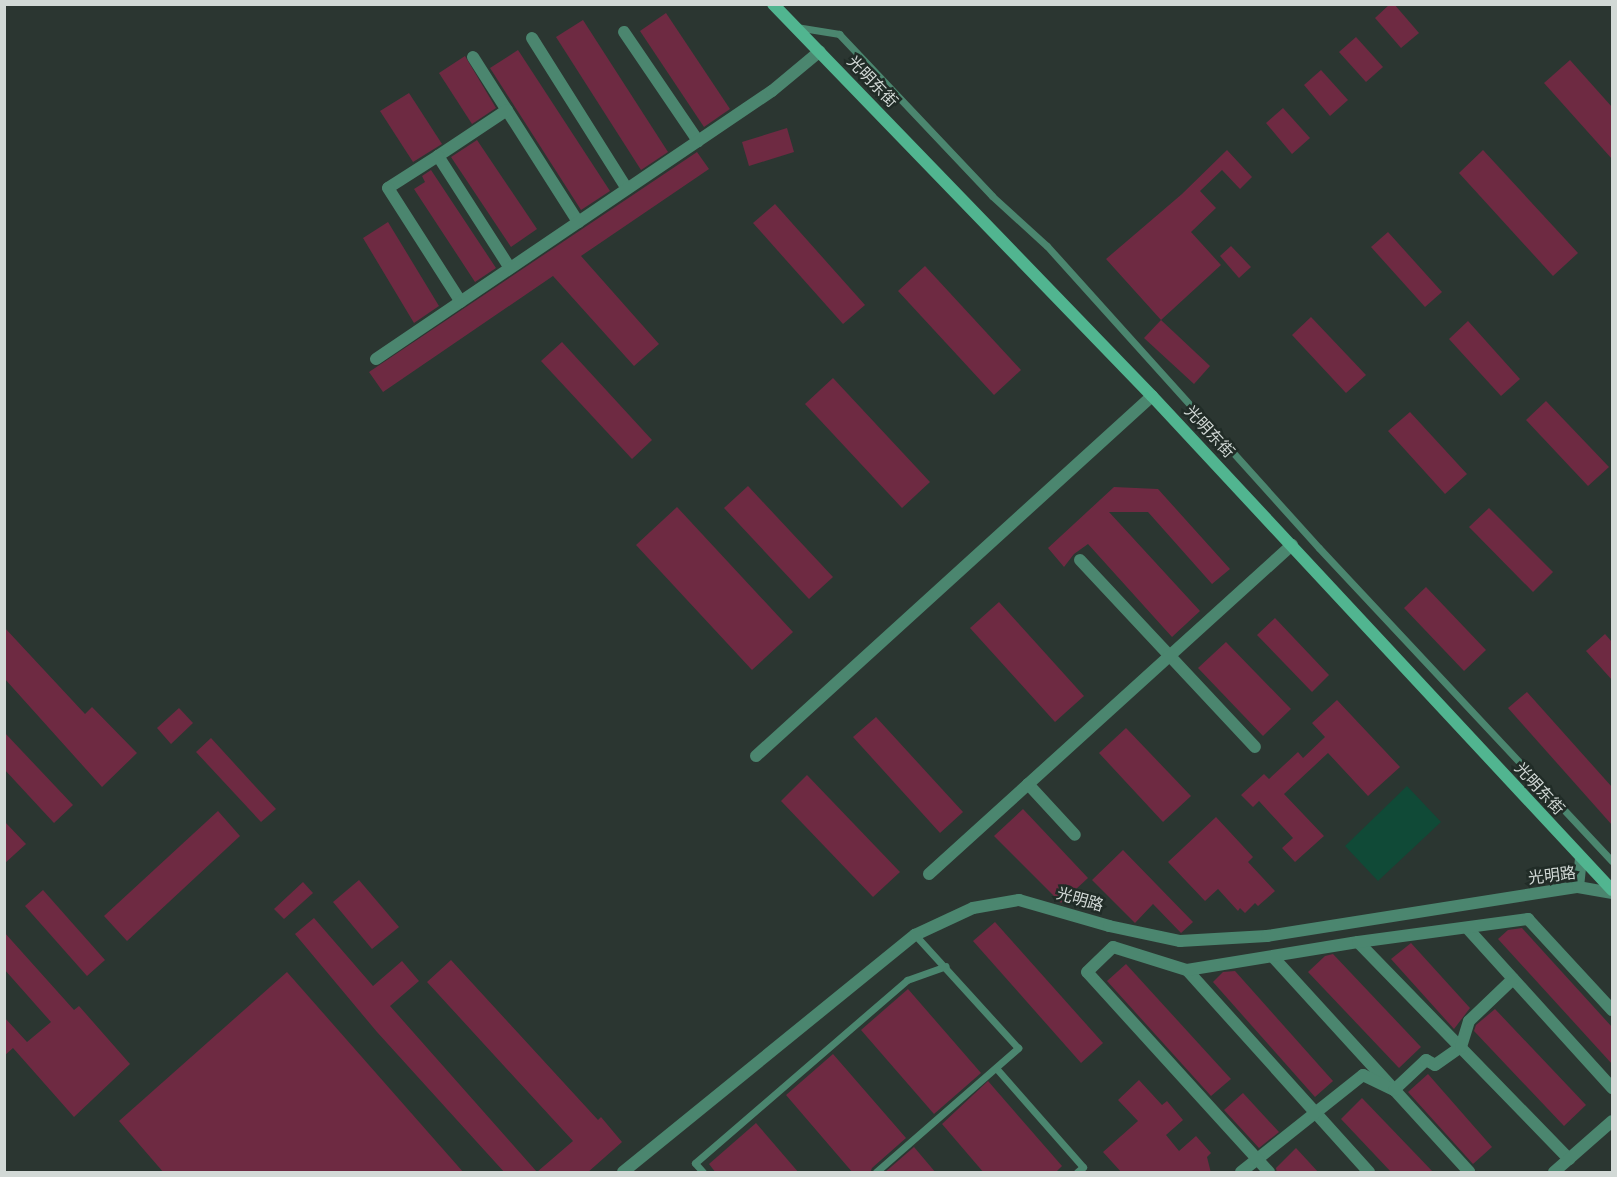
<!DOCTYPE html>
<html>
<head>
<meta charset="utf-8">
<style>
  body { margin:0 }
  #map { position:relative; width:1617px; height:1177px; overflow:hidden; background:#2b3631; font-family:Bitter,"Noto Sans SC",serif }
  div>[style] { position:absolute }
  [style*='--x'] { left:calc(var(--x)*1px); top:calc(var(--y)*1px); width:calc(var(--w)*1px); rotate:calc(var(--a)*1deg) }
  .green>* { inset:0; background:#104a37 }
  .building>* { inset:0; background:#6e2a42 }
  .service>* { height:7px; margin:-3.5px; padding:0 3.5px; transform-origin:3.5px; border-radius:3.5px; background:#4b866f }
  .minor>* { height:12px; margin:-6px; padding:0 6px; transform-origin:6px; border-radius:6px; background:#4b866f }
  .tertiary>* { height:12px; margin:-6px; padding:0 6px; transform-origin:6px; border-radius:6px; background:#4b866f }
  .secondary>* { height:12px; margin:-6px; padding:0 6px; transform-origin:6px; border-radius:6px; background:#51b590 }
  span { translate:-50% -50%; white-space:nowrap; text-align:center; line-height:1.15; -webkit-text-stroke:5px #212c27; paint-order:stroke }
  .street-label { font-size:16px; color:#d2d9d6 }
  .frame { position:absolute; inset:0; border:6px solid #d2d9d6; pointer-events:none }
</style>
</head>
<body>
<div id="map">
  <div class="green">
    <i style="clip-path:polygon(1407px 786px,1441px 822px,1378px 881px,1345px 846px)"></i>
  </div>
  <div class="building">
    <i style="clip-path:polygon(1390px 4px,1394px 4px,1419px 33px,1401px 48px,1375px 18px)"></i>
    <i style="clip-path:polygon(666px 13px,730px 109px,704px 127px,640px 31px)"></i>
    <i style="clip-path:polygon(583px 20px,668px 152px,641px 170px,556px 37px)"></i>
    <i style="clip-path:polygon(1356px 37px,1383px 67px,1366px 82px,1339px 52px)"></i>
    <i style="clip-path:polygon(518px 50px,610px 191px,581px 210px,490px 68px)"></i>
    <i style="clip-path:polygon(465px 56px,496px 108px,472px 124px,439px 73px)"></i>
    <i style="clip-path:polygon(1570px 60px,1612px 107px,1612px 159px,1544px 83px)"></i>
    <i style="clip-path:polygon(1321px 70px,1348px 100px,1330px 116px,1304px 85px)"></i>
    <i style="clip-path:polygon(409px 93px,442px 144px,413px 162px,380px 111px)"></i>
    <i style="clip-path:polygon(1283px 108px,1310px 138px,1292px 154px,1266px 123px)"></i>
    <i style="clip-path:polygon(787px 128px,794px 152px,749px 166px,742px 142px)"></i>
    <i style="clip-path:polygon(477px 140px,537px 229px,511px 247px,451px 157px)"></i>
    <i style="clip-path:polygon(1227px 150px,1252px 177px,1240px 189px,1222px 170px,1200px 191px,1216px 208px,1191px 232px,1221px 265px,1161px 320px,1106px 259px,1182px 194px)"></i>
    <i style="clip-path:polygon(1483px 150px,1578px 253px,1553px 276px,1459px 173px)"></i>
    <i style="clip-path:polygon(697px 152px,709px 169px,581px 256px,659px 344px,634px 366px,553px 276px,383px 392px,369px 372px)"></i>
    <i style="clip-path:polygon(431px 170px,496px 268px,475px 282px,414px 189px,425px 182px,422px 176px)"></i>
    <i style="clip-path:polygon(775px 204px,865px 305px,843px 324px,753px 223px)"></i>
    <i style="clip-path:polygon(388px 222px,439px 306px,414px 323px,363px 238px)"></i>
    <i style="clip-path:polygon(1388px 232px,1442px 292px,1425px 307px,1371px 247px)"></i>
    <i style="clip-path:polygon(1231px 246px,1251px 267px,1239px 278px,1220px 256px)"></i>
    <i style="clip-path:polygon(925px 266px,1021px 370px,994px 395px,898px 291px)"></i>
    <i style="clip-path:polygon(1311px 317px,1366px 375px,1346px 393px,1292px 335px)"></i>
    <i style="clip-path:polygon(1161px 320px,1210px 366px,1194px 384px,1144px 338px)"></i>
    <i style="clip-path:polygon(1468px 321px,1520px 379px,1501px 396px,1449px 339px)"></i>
    <i style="clip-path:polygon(562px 342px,652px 440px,632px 459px,541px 361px)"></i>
    <i style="clip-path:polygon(833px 378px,930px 482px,902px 508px,805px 404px)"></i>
    <i style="clip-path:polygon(1546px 401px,1609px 467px,1588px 486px,1526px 420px)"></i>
    <i style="clip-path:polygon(1410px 412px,1467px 474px,1445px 494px,1388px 431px)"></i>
    <i style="clip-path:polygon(748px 486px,833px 577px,809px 599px,724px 508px)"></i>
    <i style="clip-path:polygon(1114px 487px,1158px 489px,1230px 569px,1212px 584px,1148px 512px,1109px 512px,1200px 611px,1172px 637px,1088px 544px,1074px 554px,1064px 567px,1048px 548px)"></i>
    <i style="clip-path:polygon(677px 507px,793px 632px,752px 670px,636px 545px)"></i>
    <i style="clip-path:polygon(1489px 508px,1553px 572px,1533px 592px,1469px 527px)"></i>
    <i style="clip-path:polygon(1426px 587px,1486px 650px,1464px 671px,1404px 608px)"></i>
    <i style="clip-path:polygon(999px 602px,1084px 696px,1055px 722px,970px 628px)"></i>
    <i style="clip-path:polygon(1275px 618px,1329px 675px,1312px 692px,1257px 635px)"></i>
    <i style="clip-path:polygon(4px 627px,85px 714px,92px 707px,137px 753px,102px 787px,4px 678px)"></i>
    <i style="clip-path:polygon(1605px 634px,1612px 642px,1612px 680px,1586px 651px)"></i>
    <i style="clip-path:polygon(1226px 642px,1291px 709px,1263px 736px,1198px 668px)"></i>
    <i style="clip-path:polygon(1527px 692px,1612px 787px,1612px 825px,1508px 708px)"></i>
    <i style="clip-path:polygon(1337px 700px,1400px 767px,1368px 796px,1328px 753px,1284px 794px,1324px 836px,1295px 862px,1282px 848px,1293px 838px,1259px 801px,1253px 807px,1241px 795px,1264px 774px,1269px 779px,1298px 752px,1303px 758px,1325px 737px,1312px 723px)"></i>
    <i style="clip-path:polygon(179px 708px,193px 723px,171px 744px,157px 728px)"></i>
    <i style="clip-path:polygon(876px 717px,963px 812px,940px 833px,853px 737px)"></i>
    <i style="clip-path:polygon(1126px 728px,1191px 796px,1163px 822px,1099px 753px)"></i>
    <i style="clip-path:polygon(4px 732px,73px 805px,54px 823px,4px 769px)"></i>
    <i style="clip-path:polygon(211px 738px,276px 809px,261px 822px,196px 752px)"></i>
    <i style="clip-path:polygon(807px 775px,900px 872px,873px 897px,781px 801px)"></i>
    <i style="clip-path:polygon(1023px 809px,1088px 878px,1061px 903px,994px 836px)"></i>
    <i style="clip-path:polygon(218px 811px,240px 836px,127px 941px,104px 916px)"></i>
    <i style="clip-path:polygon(1216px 817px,1253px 857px,1248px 862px,1275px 891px,1258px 906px,1255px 903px,1245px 913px,1240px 908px,1238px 911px,1218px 889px,1205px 901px,1168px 862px)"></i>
    <i style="clip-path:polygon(4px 821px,26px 844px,4px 864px)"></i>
    <i style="clip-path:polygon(1123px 850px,1193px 922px,1181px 933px,1153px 904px,1135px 923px,1092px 880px)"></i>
    <i style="clip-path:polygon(359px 880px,399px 927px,372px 949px,333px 902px)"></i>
    <i style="clip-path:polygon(303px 882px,313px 893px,284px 919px,274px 909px)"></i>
    <i style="clip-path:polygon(43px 890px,105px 960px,87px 976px,25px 906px)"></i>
    <i style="clip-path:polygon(314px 918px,373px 986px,402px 961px,419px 981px,390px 1006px,537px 1172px,573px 1141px,427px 982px,451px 960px,598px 1120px,601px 1117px,622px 1142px,587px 1173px,505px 1173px,377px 1032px,295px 934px)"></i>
    <i style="clip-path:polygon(995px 922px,1103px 1043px,1081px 1063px,973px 941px)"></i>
    <i style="clip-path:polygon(1522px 928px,1612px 1027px,1612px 1064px,1498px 939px,1508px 930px)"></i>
    <i style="clip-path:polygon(4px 932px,74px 1010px,79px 1006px,130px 1064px,74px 1117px,13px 1048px,4px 1056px,4px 1017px,27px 1042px,51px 1022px,4px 969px)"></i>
    <i style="clip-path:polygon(1411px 943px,1470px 1008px,1454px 1029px,1391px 959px)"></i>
    <i style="clip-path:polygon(1333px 954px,1421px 1047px,1399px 1068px,1308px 972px,1325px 956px)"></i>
    <i style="clip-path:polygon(1126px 964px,1231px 1079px,1211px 1096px,1107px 981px)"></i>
    <i style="clip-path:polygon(1235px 971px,1333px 1081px,1315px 1097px,1213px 982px,1223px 972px)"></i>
    <i style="clip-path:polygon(287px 972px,464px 1173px,164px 1173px,119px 1121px)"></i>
    <i style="clip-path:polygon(908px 989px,981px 1073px,934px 1114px,861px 1030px)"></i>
    <i style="clip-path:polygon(1495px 1009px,1586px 1105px,1564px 1126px,1474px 1031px,1476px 1025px)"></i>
    <i style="clip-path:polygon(833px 1054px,906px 1138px,872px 1168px,870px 1173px,853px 1173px,786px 1095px)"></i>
    <i style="clip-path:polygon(1428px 1074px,1492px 1147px,1473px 1164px,1408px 1092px)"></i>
    <i style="clip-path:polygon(1139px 1080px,1162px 1105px,1167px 1101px,1183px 1120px,1166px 1135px,1179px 1151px,1196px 1136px,1211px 1153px,1207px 1157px,1211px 1173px,1122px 1173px,1103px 1152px,1138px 1121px,1118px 1100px)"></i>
    <i style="clip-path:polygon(988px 1081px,1062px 1166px,1055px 1173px,984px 1173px,942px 1124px)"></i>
    <i style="clip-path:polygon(1243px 1093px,1279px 1132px,1259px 1148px,1224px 1110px)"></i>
    <i style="clip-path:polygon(1362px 1098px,1434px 1173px,1392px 1173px,1341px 1119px)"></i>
    <i style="clip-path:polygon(756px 1123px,799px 1173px,716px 1173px,709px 1164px)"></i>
    <i style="clip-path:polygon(914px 1147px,936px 1173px,884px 1173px)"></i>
    <i style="clip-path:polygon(1296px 1148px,1319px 1173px,1277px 1173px,1276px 1168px)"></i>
  </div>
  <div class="service">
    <i style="--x:796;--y:27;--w:44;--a:9.2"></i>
    <i style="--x:839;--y:34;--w:223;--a:46.6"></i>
    <i style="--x:992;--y:196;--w:74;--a:42.3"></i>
    <i style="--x:1047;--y:246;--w:406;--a:48"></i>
    <i style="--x:1319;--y:548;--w:429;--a:46.9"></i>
    <i style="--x:996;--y:1068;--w:132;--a:48.7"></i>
    <i style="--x:1083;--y:1167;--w:8;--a:140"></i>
    <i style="--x:703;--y:1172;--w:12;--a:-132"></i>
    <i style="--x:695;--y:1163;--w:280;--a:-40.8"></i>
    <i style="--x:907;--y:980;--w:41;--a:-19.7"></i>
    <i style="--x:876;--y:1172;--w:189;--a:-41.1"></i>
    <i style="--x:1018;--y:1048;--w:153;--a:-132.3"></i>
  </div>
  <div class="minor">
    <i style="--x:624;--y:32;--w:132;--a:55.8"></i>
    <i style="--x:532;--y:38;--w:178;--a:57.8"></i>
    <i style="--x:473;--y:57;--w:196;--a:57.5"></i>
    <i style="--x:507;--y:110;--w:83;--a:146.3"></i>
    <i style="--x:438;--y:156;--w:133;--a:57.3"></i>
    <i style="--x:438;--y:156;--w:59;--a:147.4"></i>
    <i style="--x:388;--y:188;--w:135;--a:57.4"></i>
    <i style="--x:376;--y:359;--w:478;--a:-34.1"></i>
    <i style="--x:772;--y:91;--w:62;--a:-39.8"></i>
    <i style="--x:1080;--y:560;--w:256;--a:46.9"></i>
    <i style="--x:1028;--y:784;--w:69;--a:47.3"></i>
    <i style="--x:929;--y:874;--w:490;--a:-42.2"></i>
    <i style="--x:1468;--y:929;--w:215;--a:47.8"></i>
    <i style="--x:1358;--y:942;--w:303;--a:45.8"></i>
    <i style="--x:1273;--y:957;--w:291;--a:47.6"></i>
    <i style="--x:1187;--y:970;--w:272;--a:48"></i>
    <i style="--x:1241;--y:1172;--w:156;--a:-38.5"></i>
    <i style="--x:1363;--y:1075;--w:34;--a:26"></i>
    <i style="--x:1394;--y:1090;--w:44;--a:-43.2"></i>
    <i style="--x:1426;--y:1060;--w:10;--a:29"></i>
    <i style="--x:1435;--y:1065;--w:32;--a:-35"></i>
    <i style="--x:1461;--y:1047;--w:27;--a:-73"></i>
    <i style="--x:1469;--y:1021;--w:61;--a:-43.7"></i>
    <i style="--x:1269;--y:1172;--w:270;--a:-132.3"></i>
    <i style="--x:1087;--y:972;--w:36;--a:-44"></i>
    <i style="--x:1113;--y:947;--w:77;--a:17.3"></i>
    <i style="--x:1187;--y:970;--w:173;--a:-9.3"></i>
    <i style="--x:1358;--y:942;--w:172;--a:-7.7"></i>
    <i style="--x:1528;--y:919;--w:124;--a:47.3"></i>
    <i style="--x:1554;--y:1172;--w:77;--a:-41.3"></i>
  </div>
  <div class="tertiary">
    <i style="--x:756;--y:756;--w:535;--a:-42.27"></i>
    <i style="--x:1578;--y:887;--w:28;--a:-84"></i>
    <i style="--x:623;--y:1172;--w:376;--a:-39.1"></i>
    <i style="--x:915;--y:935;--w:64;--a:-25"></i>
    <i style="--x:973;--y:908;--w:47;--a:-9.9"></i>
    <i style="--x:1019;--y:900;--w:94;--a:16.1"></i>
    <i style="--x:1109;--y:926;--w:73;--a:11.9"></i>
    <i style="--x:1180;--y:941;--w:87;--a:-3.3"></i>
    <i style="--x:1267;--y:936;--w:315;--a:-9"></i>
    <i style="--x:1578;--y:887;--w:35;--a:10"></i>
  </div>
  <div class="secondary">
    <i style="--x:773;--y:4;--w:545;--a:45.97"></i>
    <i style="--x:1152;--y:396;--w:675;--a:47.04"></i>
  </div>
  <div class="street-label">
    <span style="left:872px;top:82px;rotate:46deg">光明东街</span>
    <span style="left:1209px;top:432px;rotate:47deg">光明东街</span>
    <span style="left:1539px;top:789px;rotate:47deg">光明东街</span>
    <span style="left:1552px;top:876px;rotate:-7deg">光明路</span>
    <span style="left:1080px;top:900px;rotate:16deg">光明路</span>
  </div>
  <div class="frame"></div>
</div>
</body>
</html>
